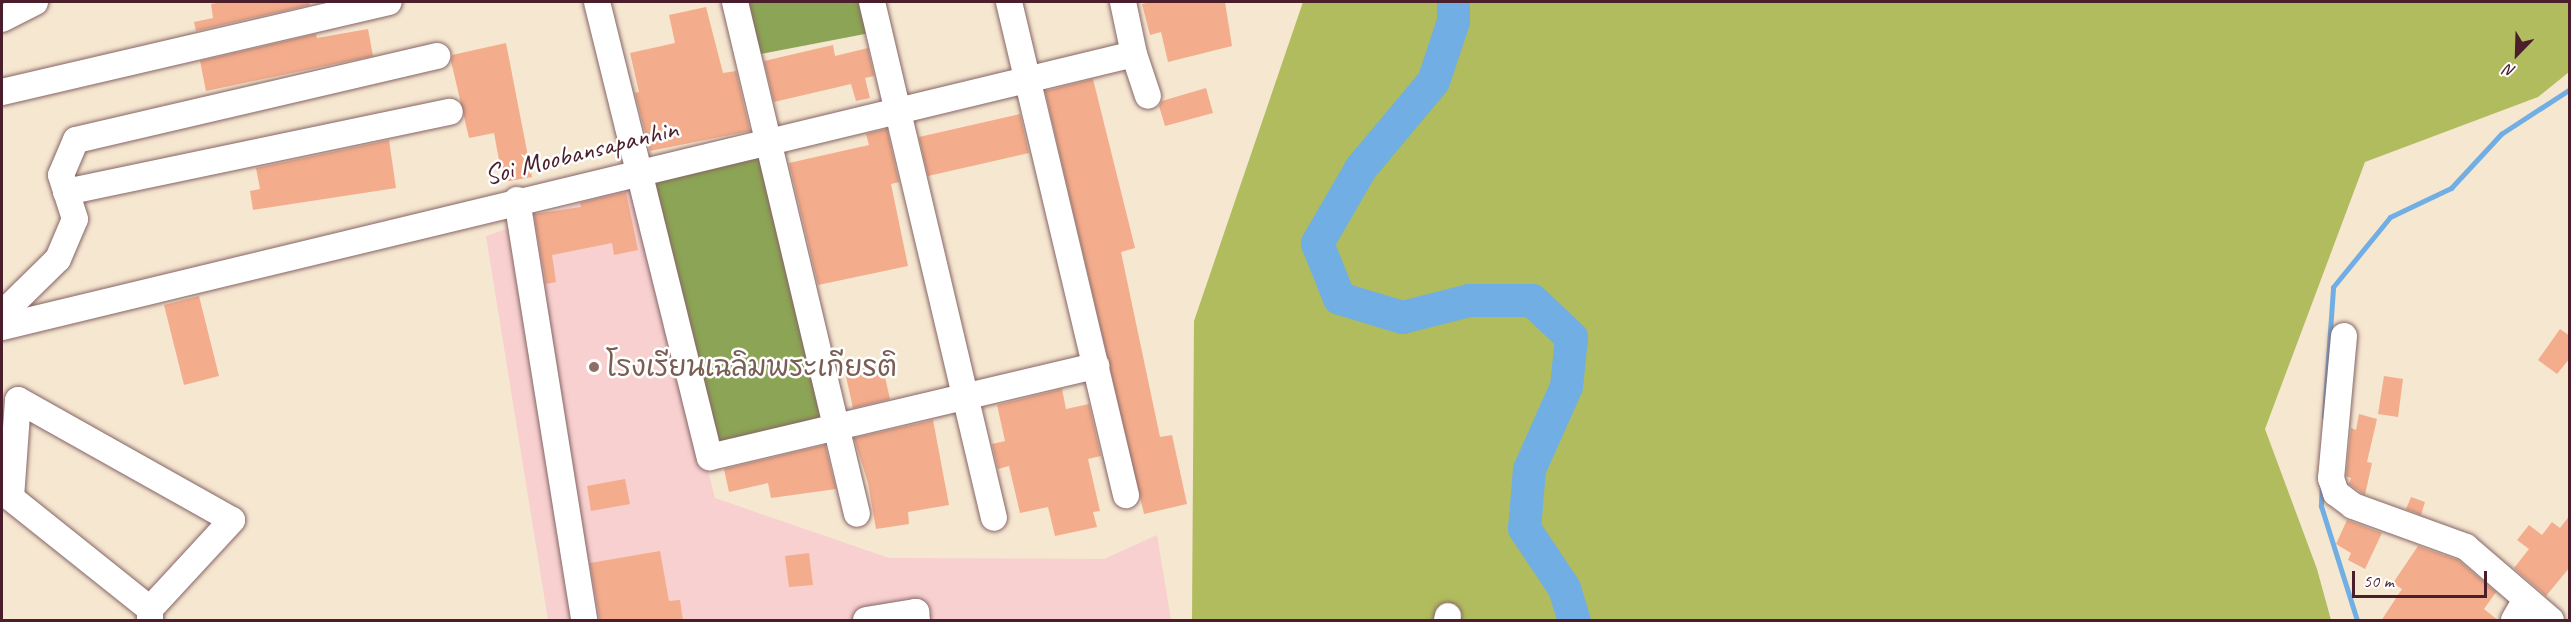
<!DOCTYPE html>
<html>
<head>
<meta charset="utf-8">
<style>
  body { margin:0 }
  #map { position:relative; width:2571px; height:622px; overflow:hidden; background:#f6e7d1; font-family:Caveat,"Playpen Sans Thai",sans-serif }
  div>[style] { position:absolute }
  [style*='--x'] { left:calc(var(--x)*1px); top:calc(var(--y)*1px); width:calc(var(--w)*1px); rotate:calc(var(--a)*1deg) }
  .built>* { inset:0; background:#f7d0cf }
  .green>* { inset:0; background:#b0bc5e }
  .forest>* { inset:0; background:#8ca455 }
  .stream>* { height:5px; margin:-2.5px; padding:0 2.5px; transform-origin:2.5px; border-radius:2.5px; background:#71aee3 }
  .river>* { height:33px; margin:-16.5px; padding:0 16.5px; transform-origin:16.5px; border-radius:16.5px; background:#71aee3 }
  .building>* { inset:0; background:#f3ac8c }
  .roads { filter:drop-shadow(0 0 2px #866565) drop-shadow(0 0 2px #866565) }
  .minor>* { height:26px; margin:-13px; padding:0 13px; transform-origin:13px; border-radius:13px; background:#fff }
  .dots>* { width:16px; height:16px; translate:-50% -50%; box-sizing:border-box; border:3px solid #fff; border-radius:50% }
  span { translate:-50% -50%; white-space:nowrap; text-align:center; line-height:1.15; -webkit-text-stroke:5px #fff; paint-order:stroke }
  .street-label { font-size:28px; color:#4a1f2b }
  .education-label { font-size:28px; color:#785e54 }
  .left { translate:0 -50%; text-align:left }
  .frame { position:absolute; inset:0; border:3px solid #4a1f2b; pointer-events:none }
  .north { position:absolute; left:2487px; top:24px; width:60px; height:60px; -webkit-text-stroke:4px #fff; paint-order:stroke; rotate:203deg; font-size:16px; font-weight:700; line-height:24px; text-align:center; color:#4a1f2b }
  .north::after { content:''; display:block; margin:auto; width:21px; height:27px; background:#4a1f2b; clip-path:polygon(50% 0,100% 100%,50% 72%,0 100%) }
  .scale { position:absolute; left:2352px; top:571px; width:135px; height:27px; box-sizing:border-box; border:3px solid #4a1f2b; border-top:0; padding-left:8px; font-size:18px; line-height:21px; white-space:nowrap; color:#4a1f2b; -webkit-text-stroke:4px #fff; paint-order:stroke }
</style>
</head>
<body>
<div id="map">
  <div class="built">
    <i style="clip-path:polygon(634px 184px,715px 498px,889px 558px,1104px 559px,1157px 535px,1171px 620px,548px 620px,486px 236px)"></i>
  </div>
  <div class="green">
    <i style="clip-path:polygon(1303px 2px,2569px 2px,2569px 72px,2538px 97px,2365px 162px,2265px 429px,2317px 569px,2331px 620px,1192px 620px,1194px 321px)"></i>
  </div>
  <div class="forest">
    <i style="clip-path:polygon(747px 2px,862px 2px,870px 33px,761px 54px)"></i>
    <i style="clip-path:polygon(762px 151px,826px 422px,716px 446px,652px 177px)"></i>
  </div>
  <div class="stream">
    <i style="--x:2324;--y:417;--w:130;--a:-86"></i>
    <i style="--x:2333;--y:287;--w:90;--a:-50.8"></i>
    <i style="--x:2390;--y:217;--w:68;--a:-25.4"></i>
    <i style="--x:2451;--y:188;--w:74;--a:-47.2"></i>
    <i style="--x:2501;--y:134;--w:82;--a:-33.1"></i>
    <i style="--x:2322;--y:484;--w:22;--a:93"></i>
    <i style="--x:2321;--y:506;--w:120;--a:72.5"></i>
  </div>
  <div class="river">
    <i style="--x:1453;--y:2;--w:19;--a:90"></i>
    <i style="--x:1453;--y:21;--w:63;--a:108.4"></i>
    <i style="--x:1433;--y:81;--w:112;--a:129.9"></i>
    <i style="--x:1361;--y:167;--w:88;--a:120.1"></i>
    <i style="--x:1317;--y:243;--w:59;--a:68.2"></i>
    <i style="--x:1339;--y:298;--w:66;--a:16.8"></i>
    <i style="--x:1402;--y:317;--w:69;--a:-14.2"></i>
    <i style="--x:1469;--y:300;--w:63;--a:0"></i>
    <i style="--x:1532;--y:300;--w:54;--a:43.5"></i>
    <i style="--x:1571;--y:337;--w:49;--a:95.8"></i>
    <i style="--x:1566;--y:386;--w:91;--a:114"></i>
    <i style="--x:1529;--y:469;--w:59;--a:94.8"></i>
    <i style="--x:1524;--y:528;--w:72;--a:56.3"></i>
    <i style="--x:1564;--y:588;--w:34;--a:73"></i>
  </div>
  <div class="building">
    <i style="clip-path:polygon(224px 2px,309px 2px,310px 5px,196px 31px,194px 22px,213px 18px,211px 4px)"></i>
    <i style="clip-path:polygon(1151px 2px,1225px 2px,1232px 46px,1168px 62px,1161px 32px,1150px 35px,1142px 4px)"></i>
    <i style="clip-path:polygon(706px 7px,723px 73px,736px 71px,750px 131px,650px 151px,635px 93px,639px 92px,630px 53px,675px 43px,669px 15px)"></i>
    <i style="clip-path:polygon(368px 29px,373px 56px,206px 91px,200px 61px,316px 34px,317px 38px)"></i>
    <i style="clip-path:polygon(506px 43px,532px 177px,503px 182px,494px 133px,469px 138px,451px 61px,452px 55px)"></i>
    <i style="clip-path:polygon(833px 45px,835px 56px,868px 48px,874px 76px,865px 78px,870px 98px,856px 101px,851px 84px,774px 102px,764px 61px)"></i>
    <i style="clip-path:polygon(1093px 79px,1135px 248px,1121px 252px,1160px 437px,1172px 435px,1187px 504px,1144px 514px,1045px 91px)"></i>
    <i style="clip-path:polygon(1206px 88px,1213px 113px,1165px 126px,1159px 106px,1162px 101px)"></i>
    <i style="clip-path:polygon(1020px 114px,1029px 153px,928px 176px,919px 137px)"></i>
    <i style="clip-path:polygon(887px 129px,899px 182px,891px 184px,908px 266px,818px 285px,789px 163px,869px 145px,866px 134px)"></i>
    <i style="clip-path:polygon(389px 140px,396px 188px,253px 210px,250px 191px,260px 189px,256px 168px)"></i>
    <i style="clip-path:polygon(626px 192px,638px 250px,614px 255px,612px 243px,552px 255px,556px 282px,546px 284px,534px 214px,581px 207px,580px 203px)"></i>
    <i style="clip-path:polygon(199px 296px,219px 376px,184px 385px,164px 305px)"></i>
    <i style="clip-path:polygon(2560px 329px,2570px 336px,2570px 358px,2557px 374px,2538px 360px)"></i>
    <i style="clip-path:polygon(882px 364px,890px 399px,853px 408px,845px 372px)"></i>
    <i style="clip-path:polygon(2384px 376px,2403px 379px,2398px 417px,2378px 414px)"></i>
    <i style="clip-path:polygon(1062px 389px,1066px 409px,1089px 404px,1101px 456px,1088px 459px,1100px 511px,1093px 512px,1097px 527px,1055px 536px,1048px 507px,1020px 513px,1009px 466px,998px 469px,992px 444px,1005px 441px,997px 405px)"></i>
    <i style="clip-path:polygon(2359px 414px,2377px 419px,2367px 462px,2372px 463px,2365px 495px,2349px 484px,2351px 478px,2346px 476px,2351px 428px,2356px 430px)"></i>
    <i style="clip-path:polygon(933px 420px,949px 505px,908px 512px,909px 524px,876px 529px,868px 483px,854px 438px)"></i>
    <i style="clip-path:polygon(825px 445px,836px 489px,771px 498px,768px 483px,729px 492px,724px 469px)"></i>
    <i style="clip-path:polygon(625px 479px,630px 504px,591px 511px,587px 486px)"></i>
    <i style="clip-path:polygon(2411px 497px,2425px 502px,2421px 515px,2406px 509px)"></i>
    <i style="clip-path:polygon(2570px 515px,2570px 567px,2546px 596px,2514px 568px,2529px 549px,2517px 540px,2529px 525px,2542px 535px,2552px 522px,2560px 528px)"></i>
    <i style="clip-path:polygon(2347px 520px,2382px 533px,2365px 569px,2348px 560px,2351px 553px,2336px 544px)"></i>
    <i style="clip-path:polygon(2418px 546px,2458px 560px,2496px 592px,2484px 609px,2499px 621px,2381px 621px,2402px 589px,2393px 583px)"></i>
    <i style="clip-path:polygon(660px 551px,669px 601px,680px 600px,683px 621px,600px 621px,590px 563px)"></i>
    <i style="clip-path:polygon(809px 553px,813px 585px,789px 587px,785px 556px)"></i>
  </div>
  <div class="roads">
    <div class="minor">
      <i style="--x:597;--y:2;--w:469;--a:76.1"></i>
      <i style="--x:710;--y:457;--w:397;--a:-13.3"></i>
      <i style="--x:735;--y:2;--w:526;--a:76.6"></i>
      <i style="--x:872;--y:2;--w:530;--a:76.7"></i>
      <i style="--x:1009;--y:2;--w:507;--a:76.65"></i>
      <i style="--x:1123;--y:2;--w:53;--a:78.1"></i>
      <i style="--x:2;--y:19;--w:37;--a:-27"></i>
      <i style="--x:2;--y:92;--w:397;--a:-13.1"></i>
      <i style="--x:66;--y:192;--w:392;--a:-11.8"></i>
      <i style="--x:517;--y:200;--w:425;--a:80.9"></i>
      <i style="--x:2;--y:314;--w:78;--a:-44.5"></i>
      <i style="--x:58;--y:259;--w:43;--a:-67"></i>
      <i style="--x:75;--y:219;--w:46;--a:-107.7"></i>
      <i style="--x:61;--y:175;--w:38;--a:-67"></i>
      <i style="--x:76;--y:140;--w:371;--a:-13.1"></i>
      <i style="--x:2;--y:327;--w:1164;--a:-13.56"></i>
      <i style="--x:1134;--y:54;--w:44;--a:71.6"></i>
      <i style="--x:2344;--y:336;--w:143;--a:95.2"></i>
      <i style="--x:2331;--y:478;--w:16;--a:72"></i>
      <i style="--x:2336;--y:493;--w:21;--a:37"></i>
      <i style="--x:2353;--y:506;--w:120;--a:19.9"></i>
      <i style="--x:2466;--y:547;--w:112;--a:40.7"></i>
      <i style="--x:150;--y:620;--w:11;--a:-90"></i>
      <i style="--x:150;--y:609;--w:121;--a:-47.3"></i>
      <i style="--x:232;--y:520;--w:245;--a:-150.7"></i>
      <i style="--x:18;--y:400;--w:98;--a:94.1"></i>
      <i style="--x:11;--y:498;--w:178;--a:38.6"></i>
      <i style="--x:866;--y:620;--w:51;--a:-9.1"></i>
      <i style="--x:916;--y:612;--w:8;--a:83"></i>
      <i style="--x:1447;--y:620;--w:4;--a:-76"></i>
      <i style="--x:2514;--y:620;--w:24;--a:-60"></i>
    </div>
  </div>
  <div class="dots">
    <i style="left:594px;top:367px;background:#8d6e63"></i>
  </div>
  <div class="street-label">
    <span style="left:581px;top:152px;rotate:-14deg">Soi Moobansapanhin</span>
  </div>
  <div class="education-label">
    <span class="left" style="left:606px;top:367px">โรงเรียนเฉลิมพระเกียรติ</span>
  </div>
  <div class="frame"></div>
  <div class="north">N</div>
  <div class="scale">50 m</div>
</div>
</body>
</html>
